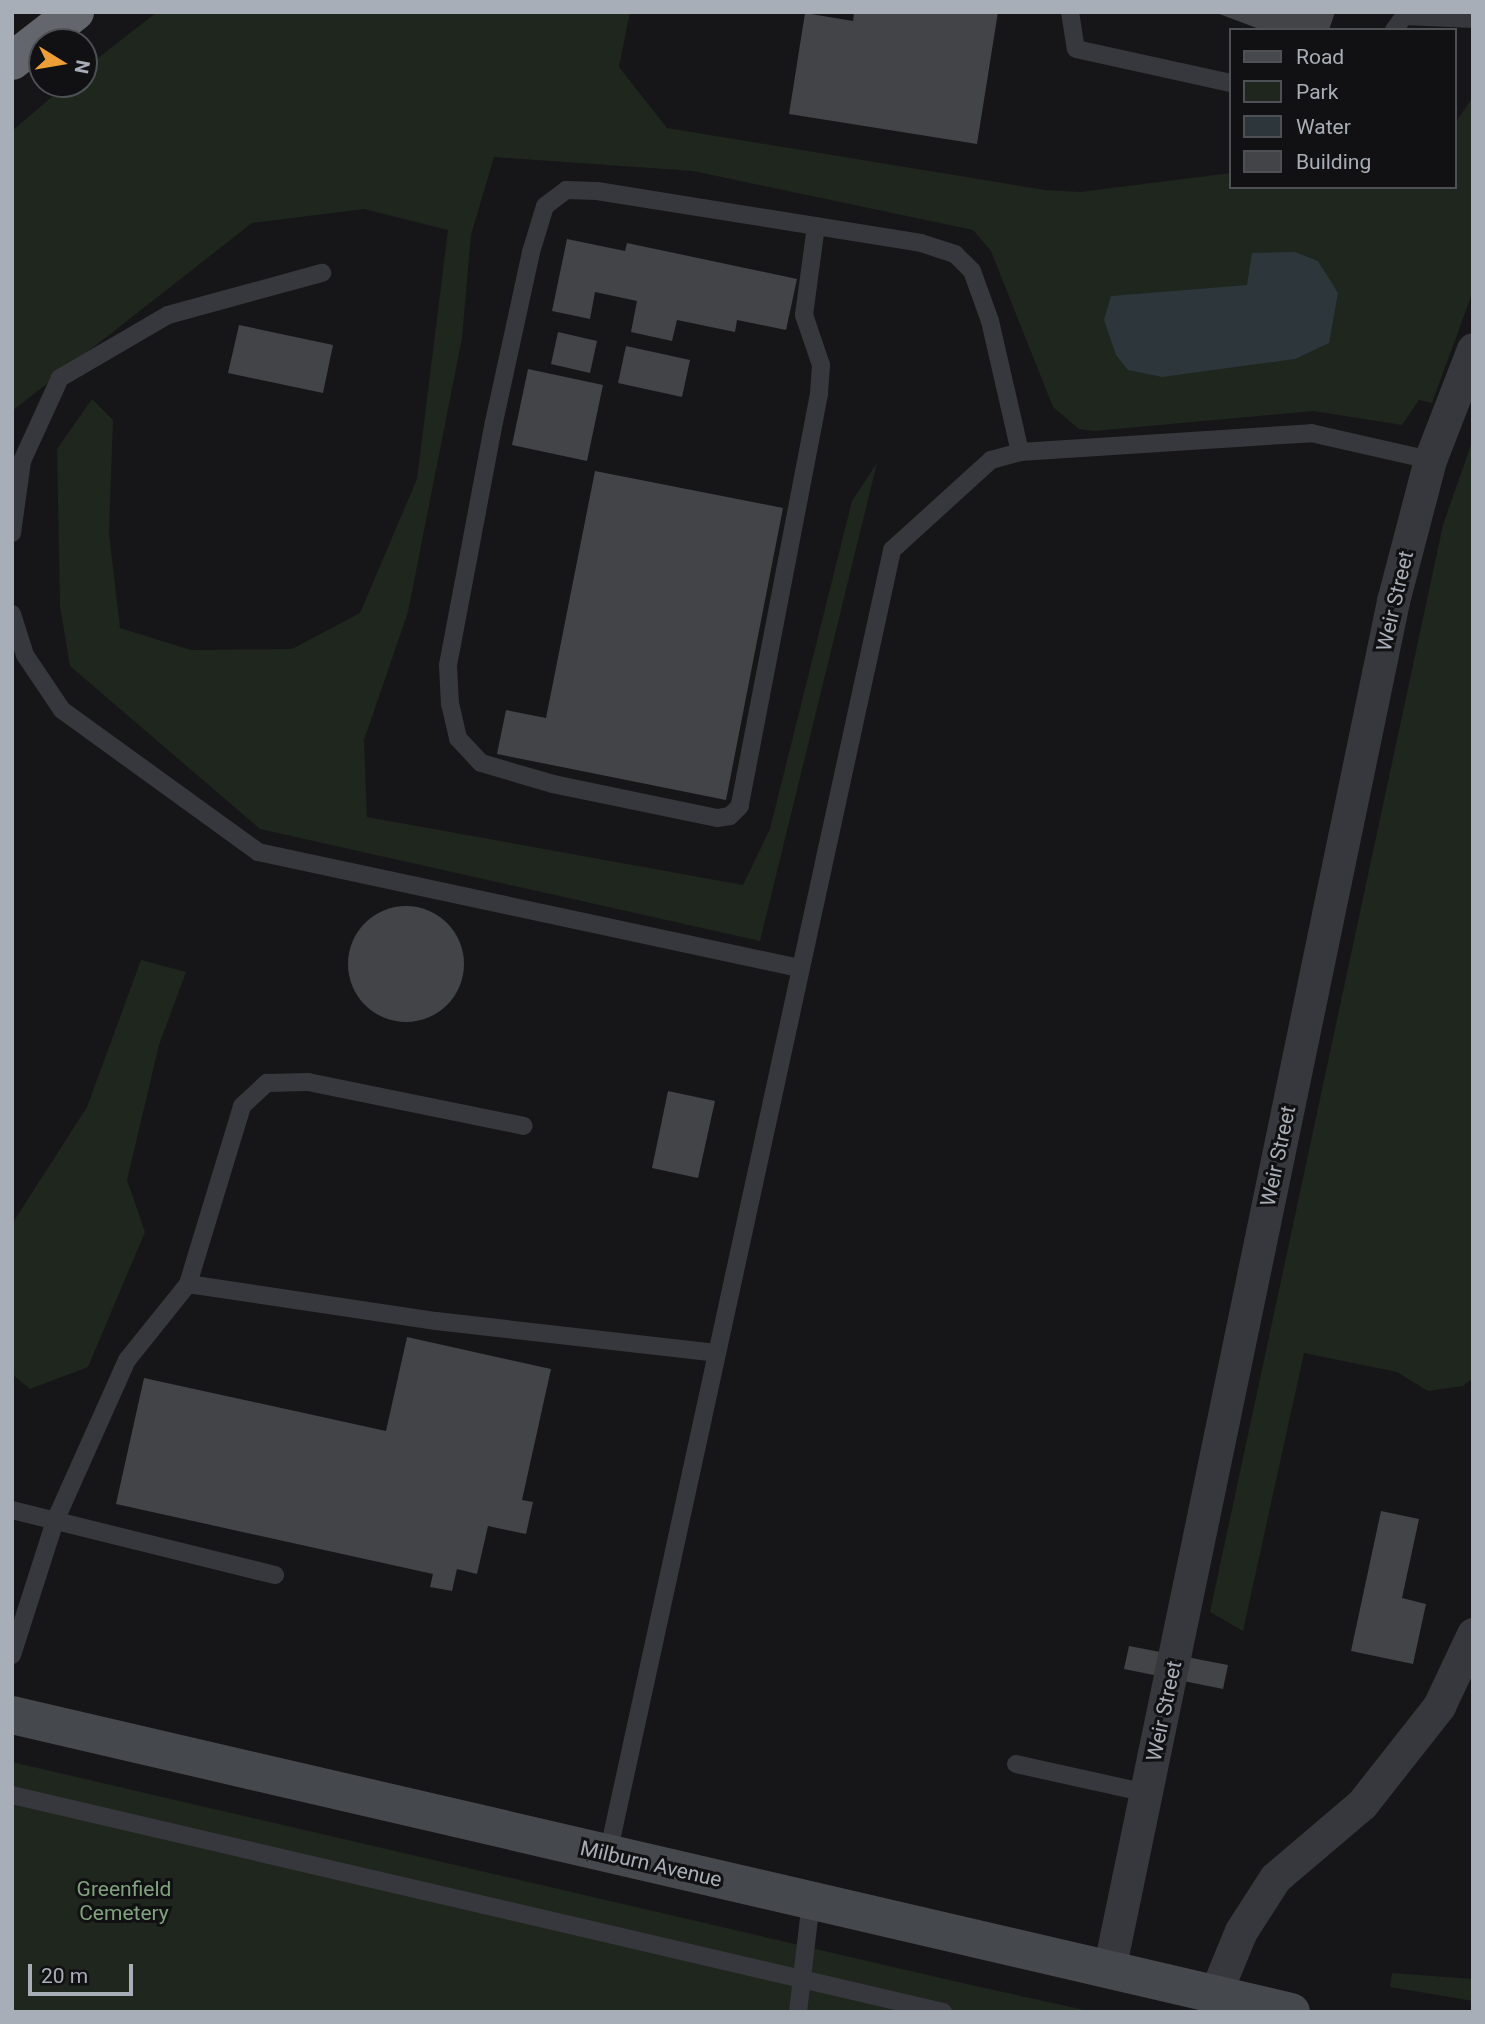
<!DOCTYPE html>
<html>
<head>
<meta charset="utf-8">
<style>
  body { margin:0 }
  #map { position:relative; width:1485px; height:2024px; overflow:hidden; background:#161618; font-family:Roboto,sans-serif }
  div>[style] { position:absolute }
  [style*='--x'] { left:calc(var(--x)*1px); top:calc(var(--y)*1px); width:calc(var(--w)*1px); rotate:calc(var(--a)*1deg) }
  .green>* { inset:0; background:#1e261e }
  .water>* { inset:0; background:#2c363b }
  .building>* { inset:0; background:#424448 }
  .round { border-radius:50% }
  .lane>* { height:18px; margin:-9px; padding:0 9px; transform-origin:9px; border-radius:9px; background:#37383d }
  .street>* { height:33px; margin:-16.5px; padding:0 16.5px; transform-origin:16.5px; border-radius:16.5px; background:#37383d }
  .secondary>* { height:38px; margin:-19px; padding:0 19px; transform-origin:19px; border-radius:19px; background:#45484d }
  .highway>* { height:38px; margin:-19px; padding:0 19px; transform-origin:19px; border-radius:19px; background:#63676d }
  span { translate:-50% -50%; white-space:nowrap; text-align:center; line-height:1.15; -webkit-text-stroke:6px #111113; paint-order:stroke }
  .street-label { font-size:21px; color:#a8aeb7 }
  .park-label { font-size:21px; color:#81a27f }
  .frame { position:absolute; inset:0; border:14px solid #a8aeb7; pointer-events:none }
  .legend { position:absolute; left:1229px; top:28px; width:228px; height:161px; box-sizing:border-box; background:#111113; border:2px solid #4d5055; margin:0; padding:9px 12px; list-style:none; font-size:21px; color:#a8aeb7 }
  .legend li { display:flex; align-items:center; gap:14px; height:35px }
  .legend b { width:35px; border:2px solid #4d5055 }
  .north { position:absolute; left:28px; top:28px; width:70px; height:70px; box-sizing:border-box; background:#111113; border:2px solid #4d5055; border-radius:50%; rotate:101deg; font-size:19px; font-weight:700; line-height:28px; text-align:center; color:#a8aeb7 }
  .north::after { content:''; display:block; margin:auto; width:24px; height:32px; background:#ee9e37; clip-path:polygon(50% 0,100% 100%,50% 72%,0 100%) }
  .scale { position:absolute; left:28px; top:1964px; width:105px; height:32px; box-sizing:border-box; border:4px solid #a8aeb7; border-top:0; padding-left:9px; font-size:21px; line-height:24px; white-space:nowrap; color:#a8aeb7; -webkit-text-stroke:5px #111113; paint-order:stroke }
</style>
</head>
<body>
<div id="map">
  <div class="green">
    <i style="clip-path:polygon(157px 12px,630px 12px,619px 67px,667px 128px,1045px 190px,1080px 192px,1231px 173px,1231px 187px,1455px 187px,1455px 123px,1473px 97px,1473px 291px,1432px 403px,1419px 400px,1402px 425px,1313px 411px,1094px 431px,1079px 429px,1053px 407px,991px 251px,973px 230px,693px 171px,494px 157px,471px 235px,462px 338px,408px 612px,364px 740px,367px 817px,743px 885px,770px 829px,852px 501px,877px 463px,760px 941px,260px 829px,70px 666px,60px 606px,57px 449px,92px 399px,113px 420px,109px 533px,120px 628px,191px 650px,292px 649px,360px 613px,417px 479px,448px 230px,364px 209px,252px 223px,12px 411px,12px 131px,67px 84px,84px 84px,84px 69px)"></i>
    <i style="clip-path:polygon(1473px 439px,1473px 1378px,1463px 1386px,1428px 1391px,1397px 1372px,1304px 1353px,1243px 1631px,1210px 1612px,1443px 525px)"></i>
    <i style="clip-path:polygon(141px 960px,186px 972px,159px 1045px,127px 1180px,145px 1232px,88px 1367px,30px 1389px,12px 1374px,12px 1224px,87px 1107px)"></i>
    <i style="clip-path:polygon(12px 1762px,971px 1985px,1094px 2012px,12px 2012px)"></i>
    <i style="clip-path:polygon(1392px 1973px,1473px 1979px,1473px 2001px,1390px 1987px)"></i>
  </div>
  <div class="water">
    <i style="clip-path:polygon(1295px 252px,1318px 261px,1338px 293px,1329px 343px,1295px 359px,1162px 377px,1128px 370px,1116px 355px,1104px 320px,1111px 296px,1247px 285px,1252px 253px)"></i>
  </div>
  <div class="building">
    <i style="clip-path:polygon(854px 12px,998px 12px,977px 144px,789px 114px,805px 13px,853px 21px)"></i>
    <i style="clip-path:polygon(1214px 12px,1335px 12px,1329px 30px,1262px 30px)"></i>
    <i style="clip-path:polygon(567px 239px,625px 251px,627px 243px,797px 279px,786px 330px,737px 320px,735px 332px,677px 320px,672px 341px,631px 332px,637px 301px,595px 292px,590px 319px,552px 311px)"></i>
    <i style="clip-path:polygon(239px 325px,333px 345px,323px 393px,228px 373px)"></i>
    <i style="clip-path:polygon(558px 332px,597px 341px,590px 373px,551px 364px)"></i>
    <i style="clip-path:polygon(626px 346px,690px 360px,682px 397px,618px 383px)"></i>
    <i style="clip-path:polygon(528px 369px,603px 385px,587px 461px,512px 445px)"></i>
    <i style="clip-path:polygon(595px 471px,783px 508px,726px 800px,497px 754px,506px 710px,546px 718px)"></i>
    <i class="round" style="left:348px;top:906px;width:116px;height:116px"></i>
    <i style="clip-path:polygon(668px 1091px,715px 1101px,698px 1178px,652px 1168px)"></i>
    <i style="clip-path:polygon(407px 1337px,551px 1369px,522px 1500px,533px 1502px,526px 1534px,488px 1526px,477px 1574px,457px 1569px,452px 1591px,430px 1587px,433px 1574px,116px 1504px,144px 1378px,386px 1431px)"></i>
    <i style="clip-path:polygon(1381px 1511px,1419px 1519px,1402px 1598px,1426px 1604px,1413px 1664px,1351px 1651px)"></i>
    <i style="clip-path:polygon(1129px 1646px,1228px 1665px,1223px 1689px,1124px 1669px)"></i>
  </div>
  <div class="lane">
    <i style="--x:1070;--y:12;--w:37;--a:81"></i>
    <i style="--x:1076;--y:49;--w:159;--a:12.4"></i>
    <i style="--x:1394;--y:30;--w:17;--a:-54"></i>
    <i style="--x:1404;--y:16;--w:69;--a:2.5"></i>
    <i style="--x:816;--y:226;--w:90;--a:97.7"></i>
    <i style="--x:804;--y:315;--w:53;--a:71.2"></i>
    <i style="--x:821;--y:365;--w:29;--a:94"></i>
    <i style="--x:819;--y:394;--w:420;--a:100.9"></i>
    <i style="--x:740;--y:806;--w:14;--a:135"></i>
    <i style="--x:730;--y:816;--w:13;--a:171"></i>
    <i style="--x:717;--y:818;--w:167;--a:-168.3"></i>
    <i style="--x:553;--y:784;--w:75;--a:-163.7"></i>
    <i style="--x:481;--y:763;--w:34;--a:-133"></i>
    <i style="--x:458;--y:738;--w:35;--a:-103"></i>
    <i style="--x:450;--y:704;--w:39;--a:-93"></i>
    <i style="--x:448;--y:665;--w:247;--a:-79.3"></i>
    <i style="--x:494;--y:422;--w:174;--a:-77.7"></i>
    <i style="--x:531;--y:252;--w:48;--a:-73.1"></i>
    <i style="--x:545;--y:206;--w:26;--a:-37"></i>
    <i style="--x:566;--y:190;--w:31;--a:2"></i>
    <i style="--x:597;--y:191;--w:328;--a:9.1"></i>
    <i style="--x:921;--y:243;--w:36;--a:18"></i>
    <i style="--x:955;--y:254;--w:24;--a:45"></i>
    <i style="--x:972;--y:271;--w:53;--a:70.2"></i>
    <i style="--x:990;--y:321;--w:134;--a:77.1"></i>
    <i style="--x:12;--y:533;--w:73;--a:-82.1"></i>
    <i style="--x:22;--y:461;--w:91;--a:-65.4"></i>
    <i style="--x:60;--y:378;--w:125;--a:-30.3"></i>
    <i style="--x:168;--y:315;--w:160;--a:-15.3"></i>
    <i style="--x:12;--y:614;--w:43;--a:72.4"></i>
    <i style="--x:25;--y:655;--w:66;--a:56.1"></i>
    <i style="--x:62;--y:710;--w:242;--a:35.9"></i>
    <i style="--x:258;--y:852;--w:553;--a:12.1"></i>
    <i style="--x:188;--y:1284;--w:251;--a:8.5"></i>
    <i style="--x:436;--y:1321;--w:282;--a:6.5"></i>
    <i style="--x:12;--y:1510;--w:271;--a:13.9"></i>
    <i style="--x:12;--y:1655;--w:141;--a:-72.2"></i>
    <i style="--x:55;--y:1521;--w:176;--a:-65.9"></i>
    <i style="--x:127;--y:1360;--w:97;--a:-51.2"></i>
    <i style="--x:188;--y:1284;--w:186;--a:-73.1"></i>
    <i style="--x:242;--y:1106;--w:34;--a:-43"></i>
    <i style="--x:267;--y:1083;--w:41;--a:-1.4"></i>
    <i style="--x:308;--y:1082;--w:220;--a:11.5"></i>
    <i style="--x:1016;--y:1764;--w:134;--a:12.5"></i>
    <i style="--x:12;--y:1795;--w:956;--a:13.12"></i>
    <i style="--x:608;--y:1854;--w:1335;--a:-77.71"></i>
    <i style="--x:892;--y:550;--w:134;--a:-42.3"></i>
    <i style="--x:991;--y:460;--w:30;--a:-15"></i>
    <i style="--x:1020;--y:452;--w:292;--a:-3.7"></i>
    <i style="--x:1311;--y:433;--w:122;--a:12.8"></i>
    <i style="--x:798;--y:2012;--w:112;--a:-83.3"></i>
  </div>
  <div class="street">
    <i style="--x:1109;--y:1970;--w:1398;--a:-78.28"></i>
    <i style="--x:1393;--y:601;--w:146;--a:-75.3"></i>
    <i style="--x:1430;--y:460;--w:119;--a:-68.8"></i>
    <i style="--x:1215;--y:1994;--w:68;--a:-67.6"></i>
    <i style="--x:1241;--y:1931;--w:63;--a:-57.3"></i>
    <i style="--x:1275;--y:1878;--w:114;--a:-40.4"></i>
    <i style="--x:1362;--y:1804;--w:125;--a:-51.8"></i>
    <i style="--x:1439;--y:1706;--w:80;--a:-64.7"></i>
  </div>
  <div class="secondary">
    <i style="--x:12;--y:1715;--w:1313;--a:13.07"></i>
  </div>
  <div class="highway">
    <i style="--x:12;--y:61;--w:80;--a:-37.9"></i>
  </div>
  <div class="street-label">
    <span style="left:1395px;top:601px;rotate:-77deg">Weir Street</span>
    <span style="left:1278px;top:1156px;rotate:-78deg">Weir Street</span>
    <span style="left:1164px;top:1711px;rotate:-78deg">Weir Street</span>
    <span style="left:651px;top:1864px;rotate:13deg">Milburn Avenue</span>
  </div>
  <div class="park-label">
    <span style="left:124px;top:1901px">Greenfield<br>Cemetery</span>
  </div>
  <div class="frame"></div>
  <ul class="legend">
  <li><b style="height:9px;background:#45484d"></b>Road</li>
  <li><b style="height:19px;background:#1e261e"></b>Park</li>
  <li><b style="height:19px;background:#2c363b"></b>Water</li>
  <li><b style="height:19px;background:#424448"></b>Building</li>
  </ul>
  <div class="north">N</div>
  <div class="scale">20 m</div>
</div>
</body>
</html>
